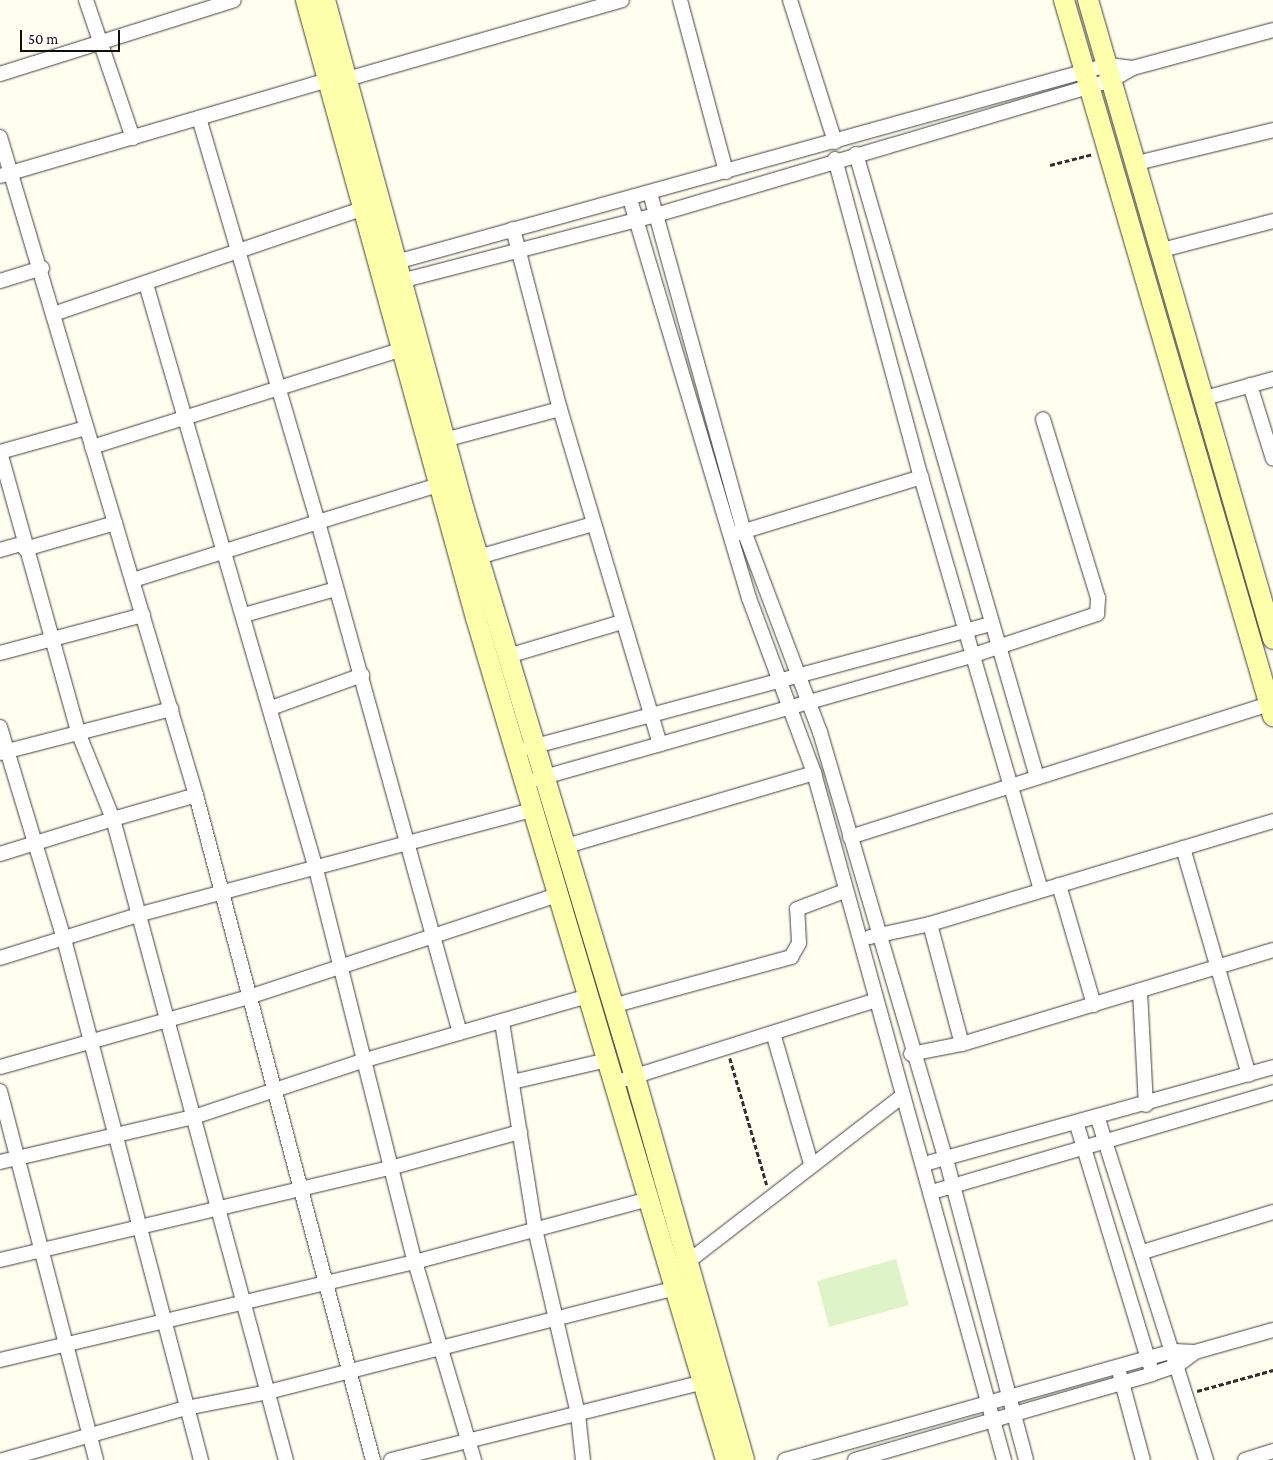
<!DOCTYPE html>
<html>
<head>
<meta charset="utf-8">
<style>
  body { margin:0 }
  #map { position:relative; width:1273px; height:1460px; overflow:hidden; background:#fffeef; font-family:"Crimson Pro",serif }
  div>[style] { position:absolute }
  [style*='--x'] { left:calc(var(--x)*1px); top:calc(var(--y)*1px); width:calc(var(--w)*1px); rotate:calc(var(--a)*1deg) }
  .pitch>* { inset:0; background:#dff3c8 }
  .path>* { height:2.5px; margin-top:-1.25px; transform-origin:0; background:repeating-linear-gradient(90deg,#303030 0 5px,transparent 0 7.5px) }
  .roads { filter:drop-shadow(0 0 1px #414141) drop-shadow(0 0 1px #414141) }
  .street>* { height:14px; margin:-7px; padding:0 7px; transform-origin:7px; border-radius:7px; background:#fff }
  .secondary>* { height:20px; margin:-10px; padding:0 10px; transform-origin:10px; border-radius:10px; background:#fdffaa }
  span { translate:-50% -50%; white-space:nowrap; text-align:center; line-height:1.15; -webkit-text-stroke:5px #fff; paint-order:stroke }
  .scale { position:absolute; left:20px; top:30px; width:100px; height:22px; box-sizing:border-box; border:2px solid #0e0e0e; border-top:0; padding-left:6px; font-size:15px; line-height:18px; white-space:nowrap; color:#0e0e0e; -webkit-text-stroke:4px #fff; paint-order:stroke }
</style>
</head>
<body>
<div id="map">
  <div class="pitch">
    <i style="clip-path:polygon(896px 1259px,909px 1305px,829px 1327px,817px 1281px)"></i>
  </div>
  <div class="path">
    <i style="--x:1050;--y:165;--w:44;--a:-14.3"></i>
    <i style="--x:730;--y:1058;--w:132;--a:73.8"></i>
    <i style="--x:1197;--y:1391;--w:79;--a:-15.4"></i>
  </div>
  <div class="roads">
    <div class="street">
      <i style="--x:86;--y:0;--w:146;--a:71.2"></i>
      <i style="--x:680;--y:0;--w:178;--a:75"></i>
      <i style="--x:790;--y:0;--w:149;--a:72.4"></i>
      <i style="--x:0;--y:74;--w:245;--a:-17.5"></i>
      <i style="--x:347;--y:79;--w:286;--a:-16"></i>
      <i style="--x:199;--y:118;--w:421;--a:73.6"></i>
      <i style="--x:318;--y:522;--w:126;--a:-17.1"></i>
      <i style="--x:0;--y:137;--w:687;--a:73.41"></i>
      <i style="--x:196;--y:795;--w:688;--a:75.1"></i>
      <i style="--x:856;--y:154;--w:649;--a:73.8"></i>
      <i style="--x:835;--y:159;--w:329;--a:74.9"></i>
      <i style="--x:921;--y:477;--w:430;--a:73.8"></i>
      <i style="--x:1137;--y:163;--w:140;--a:-13.6"></i>
      <i style="--x:0;--y:176;--w:342;--a:-16.3"></i>
      <i style="--x:650;--y:193;--w:351;--a:74.5"></i>
      <i style="--x:744;--y:531;--w:215;--a:69.3"></i>
      <i style="--x:820;--y:732;--w:445;--a:73.6"></i>
      <i style="--x:946;--y:1159;--w:311;--a:75.1"></i>
      <i style="--x:630;--y:199;--w:416;--a:73.4"></i>
      <i style="--x:749;--y:598;--w:187;--a:69.6"></i>
      <i style="--x:814;--y:773;--w:713;--a:74.54"></i>
      <i style="--x:513;--y:229;--w:186;--a:75.4"></i>
      <i style="--x:560;--y:409;--w:350;--a:73.4"></i>
      <i style="--x:1162;--y:250;--w:115;--a:-14.6"></i>
      <i style="--x:389;--y:264;--w:746;--a:-15.47"></i>
      <i style="--x:1108;--y:65;--w:25;--a:7"></i>
      <i style="--x:0;--y:281;--w:44;--a:-17.2"></i>
      <i style="--x:393;--y:283;--w:272;--a:-14.5"></i>
      <i style="--x:656;--y:215;--w:476;--a:-16.5"></i>
      <i style="--x:1112;--y:80;--w:24;--a:-30"></i>
      <i style="--x:1133;--y:68;--w:145;--a:-15.2"></i>
      <i style="--x:146;--y:284;--w:609;--a:73.8"></i>
      <i style="--x:316;--y:869;--w:405;--a:75.9"></i>
      <i style="--x:415;--y:1262;--w:207;--a:73.4"></i>
      <i style="--x:56;--y:313;--w:323;--a:-18.8"></i>
      <i style="--x:1250;--y:385;--w:77;--a:72.7"></i>
      <i style="--x:1205;--y:398;--w:71;--a:-15.6"></i>
      <i style="--x:437;--y:442;--w:127;--a:-15"></i>
      <i style="--x:92;--y:447;--w:325;--a:-17.5"></i>
      <i style="--x:0;--y:452;--w:291;--a:74.4"></i>
      <i style="--x:78;--y:732;--w:94;--a:68.1"></i>
      <i style="--x:113;--y:819;--w:86;--a:-16.1"></i>
      <i style="--x:0;--y:452;--w:89;--a:-15.6"></i>
      <i style="--x:735;--y:534;--w:195;--a:-17"></i>
      <i style="--x:25;--y:549;--w:94;--a:-16.1"></i>
      <i style="--x:0;--y:550;--w:25;--a:-16"></i>
      <i style="--x:478;--y:557;--w:120;--a:-16"></i>
      <i style="--x:133;--y:580;--w:194;--a:-17.4"></i>
      <i style="--x:318;--y:522;--w:530;--a:74.47"></i>
      <i style="--x:244;--y:615;--w:96;--a:-15.8"></i>
      <i style="--x:0;--y:653;--w:148;--a:-14.9"></i>
      <i style="--x:508;--y:656;--w:119;--a:-16.6"></i>
      <i style="--x:271;--y:708;--w:97;--a:-19.9"></i>
      <i style="--x:0;--y:727;--w:221;--a:73.2"></i>
      <i style="--x:64;--y:939;--w:539;--a:75.27"></i>
      <i style="--x:528;--y:748;--w:480;--a:-15"></i>
      <i style="--x:0;--y:753;--w:177;--a:-14.4"></i>
      <i style="--x:537;--y:779;--w:454;--a:-15.8"></i>
      <i style="--x:974;--y:655;--w:130;--a:-18.4"></i>
      <i style="--x:1097;--y:614;--w:16;--a:-86"></i>
      <i style="--x:1098;--y:598;--w:187;--a:-107.1"></i>
      <i style="--x:850;--y:837;--w:441;--a:-17.6"></i>
      <i style="--x:563;--y:847;--w:262;--a:-16.4"></i>
      <i style="--x:1183;--y:848;--w:236;--a:73.8"></i>
      <i style="--x:0;--y:854;--w:118;--a:-17.2"></i>
      <i style="--x:113;--y:819;--w:664;--a:74.9"></i>
      <i style="--x:1059;--y:885;--w:125;--a:73.7"></i>
      <i style="--x:930;--y:924;--w:124;--a:75.1"></i>
      <i style="--x:870;--y:937;--w:61;--a:-12.2"></i>
      <i style="--x:930;--y:924;--w:358;--a:-16.7"></i>
      <i style="--x:0;--y:958;--w:148;--a:-17.3"></i>
      <i style="--x:141;--y:914;--w:405;--a:-14.9"></i>
      <i style="--x:1140;--y:991;--w:114;--a:87"></i>
      <i style="--x:612;--y:1006;--w:186;--a:-15.3"></i>
      <i style="--x:791;--y:957;--w:16;--a:-60"></i>
      <i style="--x:799;--y:943;--w:34;--a:-93"></i>
      <i style="--x:797;--y:909;--w:51;--a:-20.6"></i>
      <i style="--x:502;--y:1022;--w:210;--a:80.9"></i>
      <i style="--x:535;--y:1229;--w:190;--a:76.9"></i>
      <i style="--x:578;--y:1414;--w:46;--a:83.8"></i>
      <i style="--x:773;--y:1033;--w:136;--a:73.8"></i>
      <i style="--x:911;--y:1054;--w:52;--a:-11.1"></i>
      <i style="--x:962;--y:1044;--w:325;--a:-16.8"></i>
      <i style="--x:0;--y:1067;--w:259;--a:-15.7"></i>
      <i style="--x:249;--y:997;--w:325;--a:-18.3"></i>
      <i style="--x:626;--y:1079;--w:259;--a:-17.5"></i>
      <i style="--x:512;--y:1082;--w:98;--a:-13"></i>
      <i style="--x:0;--y:1091;--w:381;--a:75.4"></i>
      <i style="--x:1098;--y:1119;--w:358;--a:72.4"></i>
      <i style="--x:1077;--y:1125;--w:252;--a:73.1"></i>
      <i style="--x:0;--y:1162;--w:199;--a:-13.1"></i>
      <i style="--x:194;--y:1117;--w:180;--a:-18.4"></i>
      <i style="--x:365;--y:1060;--w:232;--a:-16"></i>
      <i style="--x:924;--y:1164;--w:362;--a:-15.5"></i>
      <i style="--x:932;--y:1192;--w:355;--a:-16.3"></i>
      <i style="--x:1143;--y:1252;--w:136;--a:-17.1"></i>
      <i style="--x:0;--y:1260;--w:401;--a:-13.3"></i>
      <i style="--x:390;--y:1168;--w:135;--a:-15.5"></i>
      <i style="--x:685;--y:1264;--w:274;--a:-37.7"></i>
      <i style="--x:0;--y:1360;--w:426;--a:-13.3"></i>
      <i style="--x:415;--y:1262;--w:242;--a:-15.1"></i>
      <i style="--x:1120;--y:1375;--w:88;--a:74.9"></i>
      <i style="--x:3;--y:1460;--w:190;--a:-15.9"></i>
      <i style="--x:186;--y:1408;--w:84;--a:-11"></i>
      <i style="--x:268;--y:1392;--w:421;--a:-14.3"></i>
      <i style="--x:391;--y:1460;--w:323;--a:-14"></i>
      <i style="--x:785;--y:1460;--w:377;--a:-15.7"></i>
      <i style="--x:1148;--y:1358;--w:27;--a:-15"></i>
      <i style="--x:1174;--y:1351;--w:21;--a:3"></i>
      <i style="--x:1195;--y:1352;--w:81;--a:-15.8"></i>
      <i style="--x:855;--y:1460;--w:309;--a:-16.1"></i>
      <i style="--x:1152;--y:1374;--w:28;--a:-19"></i>
      <i style="--x:1178;--y:1365;--w:21;--a:-37"></i>
      <i style="--x:1245;--y:1460;--w:29;--a:-18"></i>
    </div>
    <div class="secondary">
      <i style="--x:306;--y:0;--w:641;--a:74.62"></i>
      <i style="--x:476;--y:618;--w:878;--a:73.46"></i>
      <i style="--x:325;--y:0;--w:529;--a:74.75"></i>
      <i style="--x:464;--y:510;--w:592;--a:73.22"></i>
      <i style="--x:635;--y:1077;--w:398;--a:74.1"></i>
      <i style="--x:1064;--y:0;--w:746;--a:73.73"></i>
      <i style="--x:1088;--y:0;--w:665;--a:73.85"></i>
    </div>
  </div>
  <div class="scale">50 m</div>
</div>
</body>
</html>
